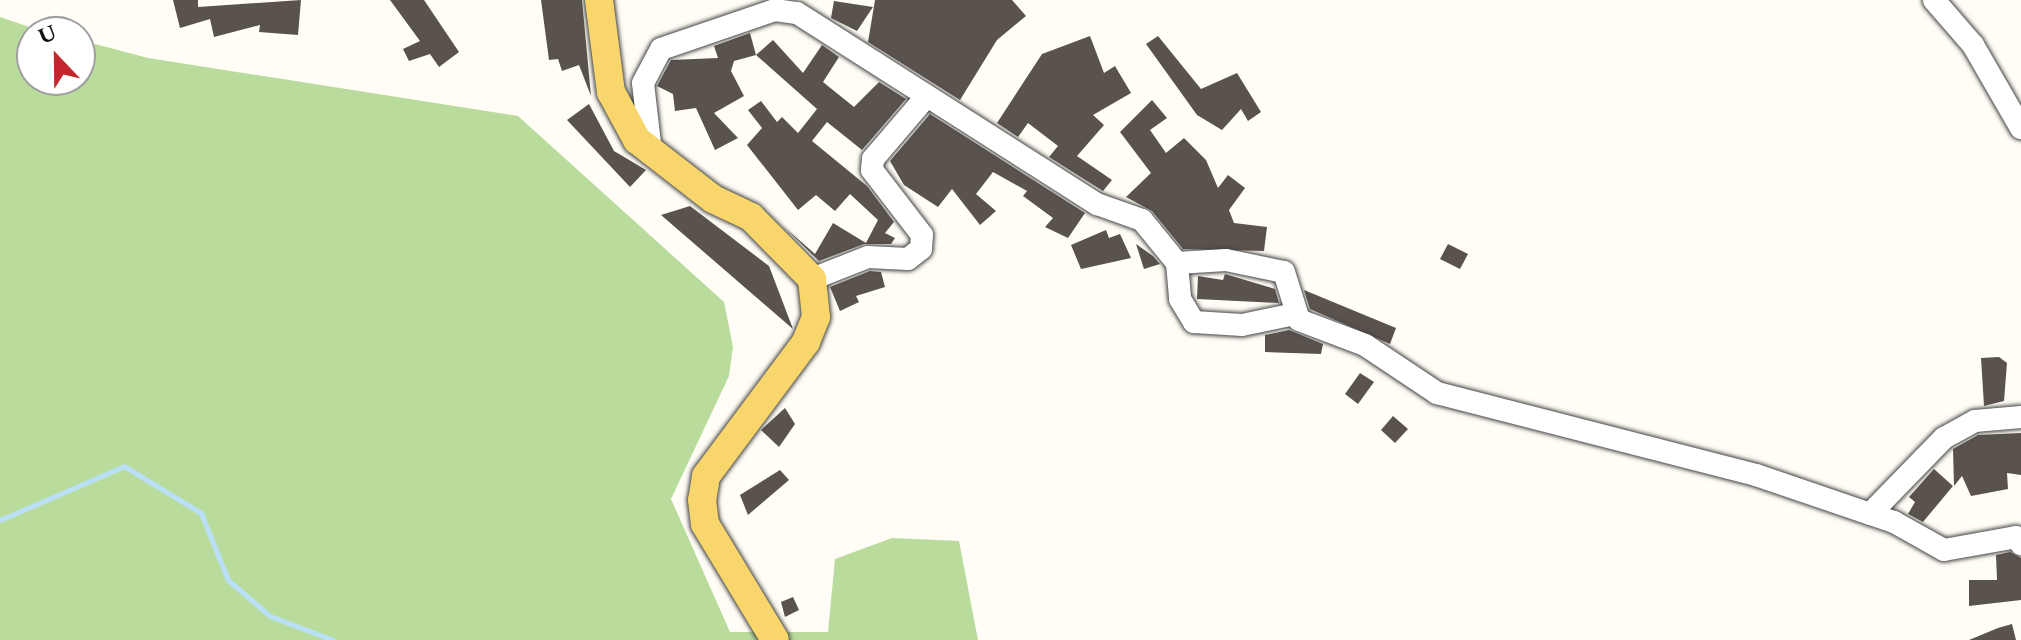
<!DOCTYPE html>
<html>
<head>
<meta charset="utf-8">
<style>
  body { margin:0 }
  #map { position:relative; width:2021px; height:640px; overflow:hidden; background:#fffdf5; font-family:Spectral,serif }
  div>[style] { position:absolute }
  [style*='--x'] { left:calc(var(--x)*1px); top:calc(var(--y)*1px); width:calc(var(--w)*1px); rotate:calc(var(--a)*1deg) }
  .forest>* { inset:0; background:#b9dc9c }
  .stream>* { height:5px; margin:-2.5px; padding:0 2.5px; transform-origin:2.5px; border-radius:2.5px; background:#b9e0f7 }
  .building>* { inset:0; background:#5a524d }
  .roads { filter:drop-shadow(0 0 2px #444) drop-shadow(0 0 2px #444) }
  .minor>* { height:22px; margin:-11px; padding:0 11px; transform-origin:11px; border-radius:11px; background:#fff }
  .major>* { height:28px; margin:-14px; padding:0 14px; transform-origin:14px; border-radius:14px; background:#f9d66b }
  span { translate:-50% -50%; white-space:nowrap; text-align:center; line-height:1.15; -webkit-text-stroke:8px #fff; paint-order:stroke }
  .north { position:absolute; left:16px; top:16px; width:80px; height:80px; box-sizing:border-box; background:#fff; border:2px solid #a0a0a0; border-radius:50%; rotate:338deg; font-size:22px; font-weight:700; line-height:32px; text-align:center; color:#111 }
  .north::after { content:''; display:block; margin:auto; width:28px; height:36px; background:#c4262e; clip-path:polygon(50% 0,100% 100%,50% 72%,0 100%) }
</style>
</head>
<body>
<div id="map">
  <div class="forest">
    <i style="clip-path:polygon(0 17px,44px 32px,32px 32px,32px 80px,80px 80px,80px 40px,148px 58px,518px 116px,724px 302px,733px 347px,729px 376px,671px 499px,730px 632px,828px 632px,835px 559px,892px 538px,959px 541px,978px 640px,0 640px)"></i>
  </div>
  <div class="stream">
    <i style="--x:0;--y:520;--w:135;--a:-23.5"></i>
    <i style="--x:124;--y:466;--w:90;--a:31.4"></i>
    <i style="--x:201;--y:513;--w:72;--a:68.1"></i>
    <i style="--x:228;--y:580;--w:55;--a:40.6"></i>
    <i style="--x:270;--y:616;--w:67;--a:20.9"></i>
  </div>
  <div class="building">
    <i style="clip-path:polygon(173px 0,198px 0,198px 7px,301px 0,298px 35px,259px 32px,260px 25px,214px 37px,210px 19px,180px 28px)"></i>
    <i style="clip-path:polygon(390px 0,424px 0,459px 52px,439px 67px,430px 54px,409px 61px,403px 49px,420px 41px)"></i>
    <i style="clip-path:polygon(541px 0,582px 0,591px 96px,579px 65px,562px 71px,558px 59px,549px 60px)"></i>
    <i style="clip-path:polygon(875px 0,1012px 0,1026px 16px,997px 40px,960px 100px,868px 42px)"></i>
    <i style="clip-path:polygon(834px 1px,873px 7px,857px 31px,831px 18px)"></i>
    <i style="clip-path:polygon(750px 33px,756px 55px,734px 61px,731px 71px,744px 96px,714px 113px,738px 138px,715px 150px,696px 108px,675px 111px,673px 94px,657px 86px,671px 60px,718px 58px,714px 46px)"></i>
    <i style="clip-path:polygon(1090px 36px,1104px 73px,1115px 66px,1131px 93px,1093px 115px,1104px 125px,1077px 156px,1112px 180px,1103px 191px,1049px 157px,1058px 146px,1028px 123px,1018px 137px,997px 123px,1042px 54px)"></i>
    <i style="clip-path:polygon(1158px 36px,1201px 89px,1237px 73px,1261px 112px,1248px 121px,1241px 109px,1222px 130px,1197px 115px,1146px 44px)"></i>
    <i style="clip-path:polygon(773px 40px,803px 73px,822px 45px,839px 57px,823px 82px,854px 107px,879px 82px,906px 99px,862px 150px,827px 122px,812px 141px,867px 186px,894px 222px,885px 233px,895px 238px,891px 244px,864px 244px,819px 261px,783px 226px,815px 254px,833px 223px,866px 243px,878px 220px,850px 194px,835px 211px,816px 195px,798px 210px,747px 145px,762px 128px,748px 110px,761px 101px,777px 122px,782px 117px,798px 133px,817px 109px,756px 55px)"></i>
    <i style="clip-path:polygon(1152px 100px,1167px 118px,1150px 130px,1166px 153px,1184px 138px,1206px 160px,1218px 188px,1228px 175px,1245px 188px,1229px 210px,1234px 223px,1267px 227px,1264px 251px,1183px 249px,1152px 211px,1126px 197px,1151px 173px,1120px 132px)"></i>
    <i style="clip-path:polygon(589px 104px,614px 151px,646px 170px,630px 187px,567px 120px)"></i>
    <i style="clip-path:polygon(930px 114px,1085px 213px,1068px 238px,1045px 227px,1053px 218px,1023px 196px,1027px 191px,993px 172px,976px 194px,996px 211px,980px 225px,952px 189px,938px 207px,904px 185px,890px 161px)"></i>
    <i style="clip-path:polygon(690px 206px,769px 266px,793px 329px,661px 215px)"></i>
    <i style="clip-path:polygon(1106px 230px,1109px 238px,1120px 234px,1131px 258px,1081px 269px,1071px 245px)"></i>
    <i style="clip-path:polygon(1136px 244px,1153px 256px,1160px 264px,1144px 269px)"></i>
    <i style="clip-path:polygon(1448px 244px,1468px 254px,1460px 269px,1440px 259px)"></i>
    <i style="clip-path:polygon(870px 271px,881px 272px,885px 287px,856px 296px,859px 302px,840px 311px,830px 287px)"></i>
    <i style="clip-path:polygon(1225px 274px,1275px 289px,1279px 303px,1197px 299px,1198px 276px,1223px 280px)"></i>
    <i style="clip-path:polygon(1304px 290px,1396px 328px,1390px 344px,1310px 309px)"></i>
    <i style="clip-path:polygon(1289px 330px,1323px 344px,1321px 354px,1265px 352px,1265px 335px)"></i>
    <i style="clip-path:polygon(1999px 357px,2007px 363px,2004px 401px,1984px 406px,1981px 358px)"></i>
    <i style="clip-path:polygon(1360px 373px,1374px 382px,1358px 404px,1345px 394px)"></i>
    <i style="clip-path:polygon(785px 408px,795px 424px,779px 447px,761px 430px)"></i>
    <i style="clip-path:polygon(1393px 416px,1408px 429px,1395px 443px,1381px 430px)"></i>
    <i style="clip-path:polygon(2021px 433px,2021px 475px,2007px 473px,2008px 489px,1971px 496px,1962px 476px,1954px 486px,1953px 449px,1978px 435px)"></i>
    <i style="clip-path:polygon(1934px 469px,1953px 486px,1923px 522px,1908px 514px,1915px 502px,1909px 497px)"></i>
    <i style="clip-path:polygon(780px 470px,789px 480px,748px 515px,740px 495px)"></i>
    <i style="clip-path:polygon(2010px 552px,2021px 558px,2021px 600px,1969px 606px,1969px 580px,1997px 580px,1996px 555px)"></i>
    <i style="clip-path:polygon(793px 597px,799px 610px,785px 617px,781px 602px)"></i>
    <i style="clip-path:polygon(2012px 624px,2016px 640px,1969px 640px,1998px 628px)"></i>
  </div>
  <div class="roads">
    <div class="minor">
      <i style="--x:1934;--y:0;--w:60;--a:49.1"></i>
      <i style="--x:1973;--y:45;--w:96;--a:60"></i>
      <i style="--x:651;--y:152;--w:69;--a:-96.6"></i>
      <i style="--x:643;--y:83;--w:38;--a:-62"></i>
      <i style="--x:661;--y:49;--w:120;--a:-18.9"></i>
      <i style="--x:775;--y:10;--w:22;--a:8"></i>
      <i style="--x:797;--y:13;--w:356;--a:32.5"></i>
      <i style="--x:1097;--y:204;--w:48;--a:19.6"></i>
      <i style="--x:1142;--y:220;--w:55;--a:50.9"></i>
      <i style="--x:1177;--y:263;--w:49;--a:-3.5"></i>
      <i style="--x:1226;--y:260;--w:59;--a:11.7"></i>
      <i style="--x:1284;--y:272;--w:50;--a:72.6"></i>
      <i style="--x:1299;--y:320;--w:71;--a:20.7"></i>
      <i style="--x:1365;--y:345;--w:87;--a:33.7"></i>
      <i style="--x:1437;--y:393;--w:329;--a:14.4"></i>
      <i style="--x:1756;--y:475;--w:146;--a:18.8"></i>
      <i style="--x:1894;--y:522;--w:57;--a:29.2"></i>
      <i style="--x:1944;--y:550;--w:73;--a:-10.2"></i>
      <i style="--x:2016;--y:537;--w:9;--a:54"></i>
      <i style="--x:1177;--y:263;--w:36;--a:85"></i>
      <i style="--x:1180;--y:299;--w:27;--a:59"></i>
      <i style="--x:1194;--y:322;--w:48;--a:3.6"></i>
      <i style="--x:1242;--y:325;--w:54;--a:-11.7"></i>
      <i style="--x:812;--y:279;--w:60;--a:-21.4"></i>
      <i style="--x:868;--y:257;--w:40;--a:2.9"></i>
      <i style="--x:908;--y:259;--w:16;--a:-38"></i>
      <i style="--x:921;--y:249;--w:14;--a:-86"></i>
      <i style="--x:922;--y:235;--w:82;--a:-127.6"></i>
      <i style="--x:872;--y:170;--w:11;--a:-85"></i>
      <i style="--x:873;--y:159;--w:82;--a:-49.5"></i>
      <i style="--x:1870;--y:514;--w:106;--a:-45.8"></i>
      <i style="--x:1944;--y:438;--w:35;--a:-29"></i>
      <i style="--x:1975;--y:421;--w:46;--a:-5"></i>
    </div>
    <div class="major">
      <i style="--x:599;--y:0;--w:93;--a:82.6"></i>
      <i style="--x:611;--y:92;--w:55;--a:61.6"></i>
      <i style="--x:637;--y:140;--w:96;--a:37.8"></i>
      <i style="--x:713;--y:199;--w:42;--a:25.3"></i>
      <i style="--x:751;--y:217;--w:87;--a:45.5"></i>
      <i style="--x:812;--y:279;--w:38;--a:84"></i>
      <i style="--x:816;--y:317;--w:27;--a:112"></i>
      <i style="--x:806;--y:342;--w:167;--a:126.7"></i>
      <i style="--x:706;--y:476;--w:24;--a:99"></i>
      <i style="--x:702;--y:500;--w:24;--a:83"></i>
      <i style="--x:705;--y:524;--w:135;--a:58.9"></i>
    </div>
  </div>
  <div class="north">U</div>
</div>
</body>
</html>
